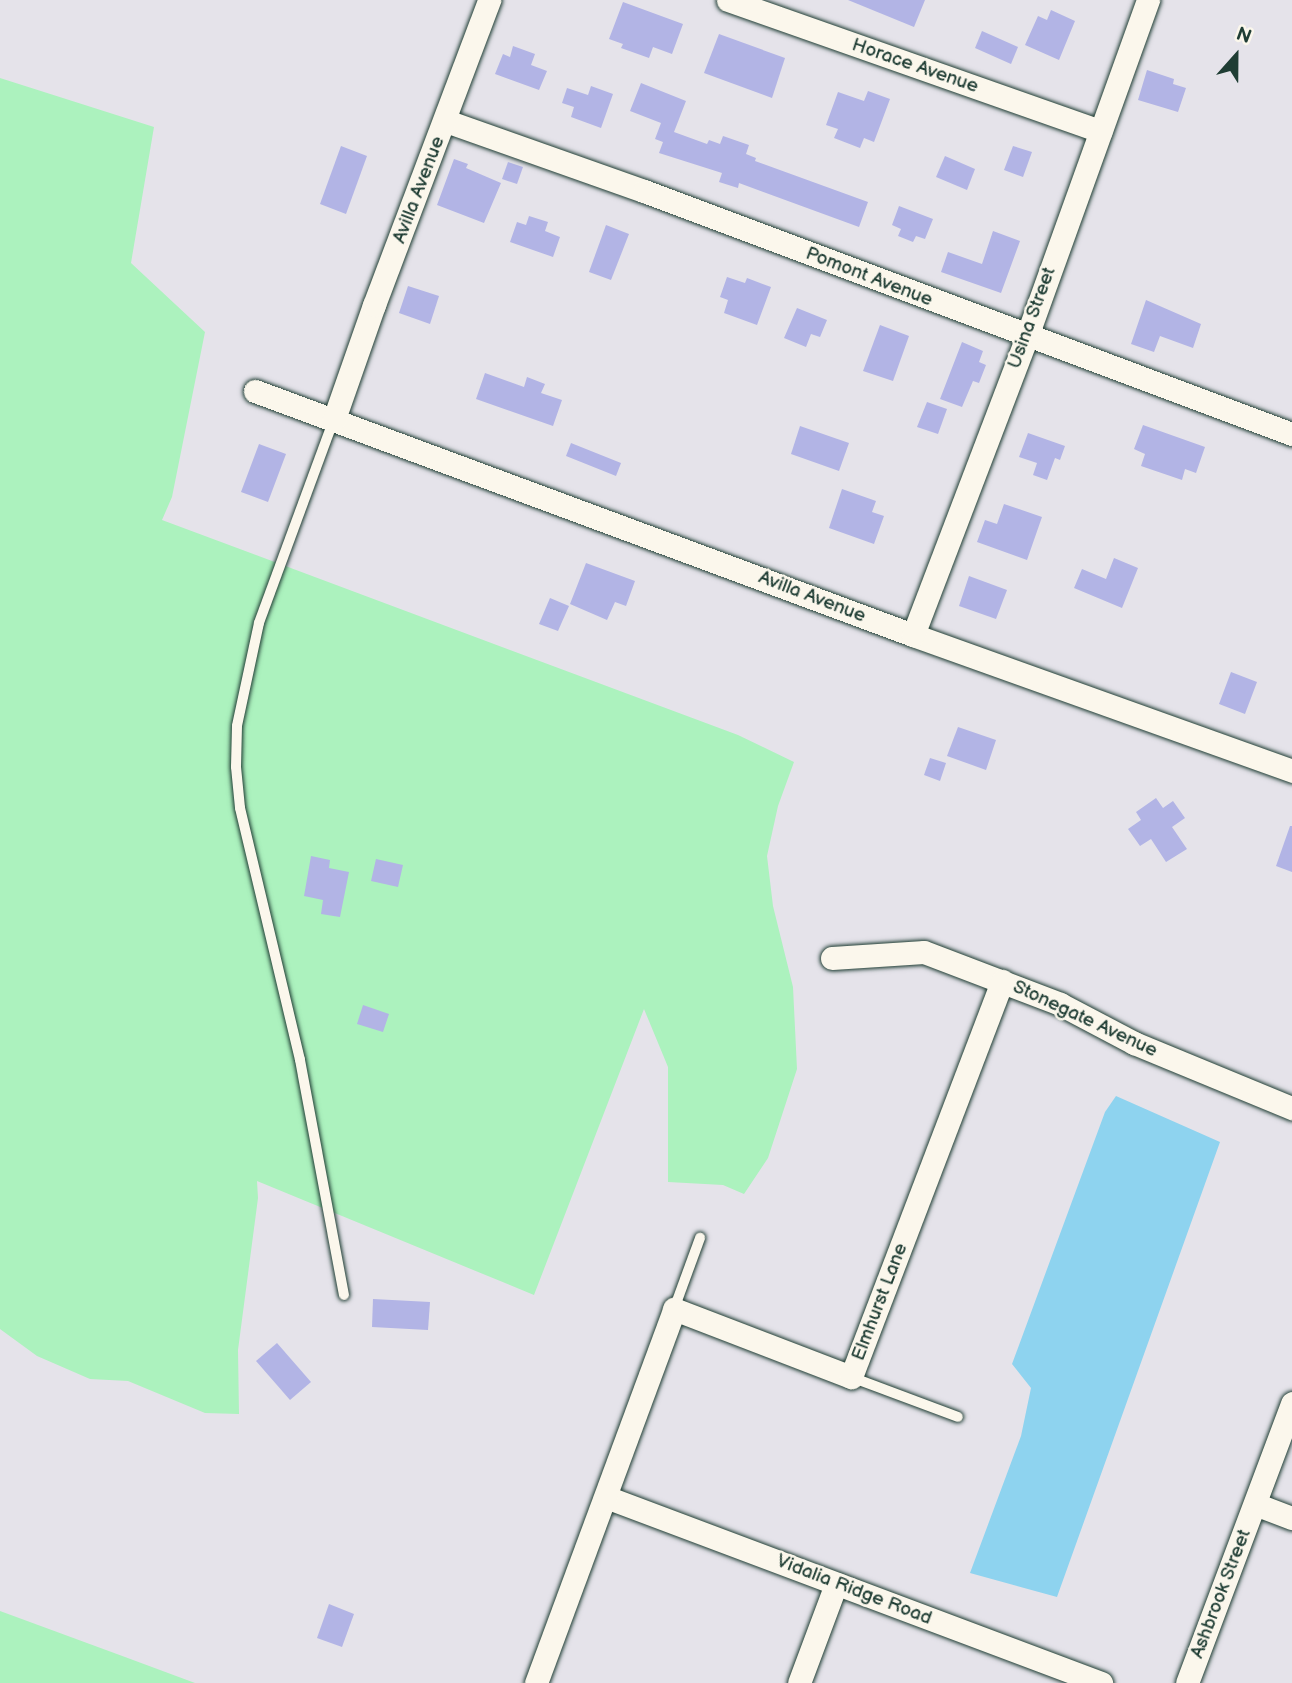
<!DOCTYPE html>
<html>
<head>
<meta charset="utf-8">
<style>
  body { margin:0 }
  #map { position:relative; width:1292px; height:1683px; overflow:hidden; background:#e5e3ea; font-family:"Balsamiq Sans",sans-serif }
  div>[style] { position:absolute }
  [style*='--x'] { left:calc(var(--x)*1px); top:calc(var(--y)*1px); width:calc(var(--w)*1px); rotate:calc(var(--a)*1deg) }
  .green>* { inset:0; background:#acf2be }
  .water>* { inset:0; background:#8ed3ef }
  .building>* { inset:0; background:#b2b4e5 }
  .roads { filter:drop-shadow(0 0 2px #1f3d34) drop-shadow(0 0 2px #1f3d34) }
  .service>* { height:10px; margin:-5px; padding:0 5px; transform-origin:5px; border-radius:5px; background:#fbf7ec }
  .minor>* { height:23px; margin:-11.5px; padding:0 11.5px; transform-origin:11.5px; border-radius:11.5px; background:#fbf7ec }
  span { translate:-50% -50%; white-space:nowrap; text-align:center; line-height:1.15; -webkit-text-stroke:5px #fbf7ec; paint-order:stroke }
  .street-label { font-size:19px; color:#1f3d34 }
  .north { position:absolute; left:1201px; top:21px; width:70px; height:70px; -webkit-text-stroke:5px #fbf7ec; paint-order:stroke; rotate:21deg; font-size:19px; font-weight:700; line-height:28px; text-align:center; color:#1f3d34 }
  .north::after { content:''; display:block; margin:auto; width:24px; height:32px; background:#1f3d34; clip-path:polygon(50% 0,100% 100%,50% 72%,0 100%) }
</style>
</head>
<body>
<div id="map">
  <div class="green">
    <i style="clip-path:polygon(0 78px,154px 127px,131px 263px,205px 332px,172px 497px,162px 520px,738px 735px,794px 762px,778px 806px,767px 856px,773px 906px,793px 987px,797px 1069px,768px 1158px,744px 1194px,723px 1185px,668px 1182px,668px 1067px,644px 1009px,534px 1295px,257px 1181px,258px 1198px,238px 1350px,239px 1414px,205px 1413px,128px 1381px,90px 1379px,37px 1356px,0 1329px)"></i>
    <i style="clip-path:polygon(0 1611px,125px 1657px,195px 1683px,0 1683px)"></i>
  </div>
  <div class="water">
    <i style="clip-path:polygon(1116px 1096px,1220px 1142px,1057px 1597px,970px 1573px,1021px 1436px,1031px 1388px,1012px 1364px,1105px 1112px)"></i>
  </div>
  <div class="building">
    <i style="clip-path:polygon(848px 0,925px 0,914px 27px)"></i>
    <i style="clip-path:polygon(623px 2px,683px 24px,672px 54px,653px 47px,649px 58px,621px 48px,623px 44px,609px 39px)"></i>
    <i style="clip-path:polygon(1051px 10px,1075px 21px,1059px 60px,1025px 45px,1038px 16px,1047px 20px)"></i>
    <i style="clip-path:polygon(982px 31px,1018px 47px,1011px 64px,975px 48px)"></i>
    <i style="clip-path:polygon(719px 34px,785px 58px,772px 98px,704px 73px)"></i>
    <i style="clip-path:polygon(513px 46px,535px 54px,531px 65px,547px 71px,539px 90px,495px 74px,503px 54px,510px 57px)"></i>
    <i style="clip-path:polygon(1147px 70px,1174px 79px,1173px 84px,1186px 88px,1178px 112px,1138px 100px)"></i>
    <i style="clip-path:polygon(641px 83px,686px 101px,674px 132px,707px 144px,709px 140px,720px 144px,723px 136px,749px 145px,746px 154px,756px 158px,755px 161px,868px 202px,859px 227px,739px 183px,738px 188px,719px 182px,722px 173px,659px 153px,663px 142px,655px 139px,661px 123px,630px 111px)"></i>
    <i style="clip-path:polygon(591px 86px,613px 94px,601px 128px,571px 117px,574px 107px,562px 103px,567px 88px,588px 95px)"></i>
    <i style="clip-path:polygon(868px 91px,890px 99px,874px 142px,864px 138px,860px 148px,834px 138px,838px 129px,826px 125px,838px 92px,864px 101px)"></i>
    <i style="clip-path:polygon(341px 146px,367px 156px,346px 214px,320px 204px)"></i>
    <i style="clip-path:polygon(1013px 146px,1032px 152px,1023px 177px,1004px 170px)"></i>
    <i style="clip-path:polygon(945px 156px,975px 169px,967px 190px,936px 177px)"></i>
    <i style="clip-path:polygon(454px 159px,468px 164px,466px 168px,501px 183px,484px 223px,437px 205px)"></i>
    <i style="clip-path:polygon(508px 162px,523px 167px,517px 184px,502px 179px)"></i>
    <i style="clip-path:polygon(899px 206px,933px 219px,925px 239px,916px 236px,913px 242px,898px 236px,901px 229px,892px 225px)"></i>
    <i style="clip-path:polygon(529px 216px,548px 222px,545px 231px,560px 237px,553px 257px,510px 242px,517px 222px,526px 225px)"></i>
    <i style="clip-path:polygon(606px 225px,629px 234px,611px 280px,589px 272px)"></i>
    <i style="clip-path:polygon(993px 231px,1020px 241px,1001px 293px,941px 272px,948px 252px,982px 264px)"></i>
    <i style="clip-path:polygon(727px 277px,745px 283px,747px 278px,771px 287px,757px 325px,724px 313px,728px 300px,720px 297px)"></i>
    <i style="clip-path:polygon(408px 286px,439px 296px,430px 324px,399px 313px)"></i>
    <i style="clip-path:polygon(1146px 300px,1201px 324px,1193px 348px,1160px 336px,1154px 352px,1131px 344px)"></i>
    <i style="clip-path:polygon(797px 308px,827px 320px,820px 337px,811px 334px,806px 347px,784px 338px)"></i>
    <i style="clip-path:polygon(880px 325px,909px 336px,893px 381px,863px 371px)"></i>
    <i style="clip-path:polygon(962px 342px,983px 351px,979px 362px,986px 365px,979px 383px,973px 381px,962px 407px,940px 399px)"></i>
    <i style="clip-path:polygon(485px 373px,524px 387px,527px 377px,545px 384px,541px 393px,562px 400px,553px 426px,476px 399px)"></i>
    <i style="clip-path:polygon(927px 402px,947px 409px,938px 434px,917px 427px)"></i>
    <i style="clip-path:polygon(1143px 425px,1205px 447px,1196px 473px,1185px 469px,1182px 480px,1141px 466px,1145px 454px,1134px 449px)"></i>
    <i style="clip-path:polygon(800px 426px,849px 443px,839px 471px,791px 454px)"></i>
    <i style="clip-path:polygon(1028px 433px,1065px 446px,1060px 460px,1055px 458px,1047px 480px,1033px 475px,1037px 463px,1019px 457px)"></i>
    <i style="clip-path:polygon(571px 443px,621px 463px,616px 476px,566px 456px)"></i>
    <i style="clip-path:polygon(259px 444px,286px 454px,268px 502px,241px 492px)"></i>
    <i style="clip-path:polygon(842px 489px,876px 501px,872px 512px,884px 516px,874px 544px,829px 528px)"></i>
    <i style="clip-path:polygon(1004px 504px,1042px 517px,1027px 560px,977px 542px,985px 520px,997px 524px)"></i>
    <i style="clip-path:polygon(1114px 558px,1138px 568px,1122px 608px,1074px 588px,1082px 569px,1106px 579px)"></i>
    <i style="clip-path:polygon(586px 563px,635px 581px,626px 606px,615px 602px,607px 620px,570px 604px)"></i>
    <i style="clip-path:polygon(969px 576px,1007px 590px,996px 619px,959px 606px)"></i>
    <i style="clip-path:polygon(550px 598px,569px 606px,558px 631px,539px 624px)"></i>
    <i style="clip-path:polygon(1231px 672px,1257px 682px,1245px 714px,1219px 704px)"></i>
    <i style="clip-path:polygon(958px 727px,996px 740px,986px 770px,947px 756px)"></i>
    <i style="clip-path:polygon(930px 758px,946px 763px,940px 781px,924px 775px)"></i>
    <i style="clip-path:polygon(1156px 798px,1163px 808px,1173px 801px,1185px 818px,1172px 827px,1187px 849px,1166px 862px,1151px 839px,1140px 846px,1128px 829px,1141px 820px,1136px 812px)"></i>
    <i style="clip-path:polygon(1290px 826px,1292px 826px,1292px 872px,1276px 866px)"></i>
    <i style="clip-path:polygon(311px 856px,330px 860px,329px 868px,349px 872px,340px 917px,321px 914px,323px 900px,304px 896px)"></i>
    <i style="clip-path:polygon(376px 859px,403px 865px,398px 887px,371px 881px)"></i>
    <i style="clip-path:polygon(363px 1005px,389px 1014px,383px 1032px,357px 1024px)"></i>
    <i style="clip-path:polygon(373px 1299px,430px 1302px,428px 1330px,372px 1327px)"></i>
    <i style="clip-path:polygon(277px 1343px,311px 1382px,290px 1400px,256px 1361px)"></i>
    <i style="clip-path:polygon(329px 1604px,354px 1614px,342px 1647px,317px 1638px)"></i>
  </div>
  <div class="roads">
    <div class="service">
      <i style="--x:334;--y:419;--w:217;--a:110.2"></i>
      <i style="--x:259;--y:623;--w:105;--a:102.1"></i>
      <i style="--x:237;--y:726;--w:41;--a:91.4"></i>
      <i style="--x:236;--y:767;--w:41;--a:84.4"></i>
      <i style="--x:240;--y:808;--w:259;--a:76.6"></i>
      <i style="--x:300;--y:1060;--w:239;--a:79.4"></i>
      <i style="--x:674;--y:1309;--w:76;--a:-69.9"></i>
      <i style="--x:851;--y:1377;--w:114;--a:20.5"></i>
    </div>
    <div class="minor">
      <i style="--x:728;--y:0;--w:395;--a:19.4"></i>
      <i style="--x:446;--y:121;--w:210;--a:19.5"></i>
      <i style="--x:644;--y:191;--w:692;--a:20.56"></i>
      <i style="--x:255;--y:391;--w:702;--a:20.35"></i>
      <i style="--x:913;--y:635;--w:403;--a:19.7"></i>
      <i style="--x:334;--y:419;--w:121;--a:-70.7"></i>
      <i style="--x:374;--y:305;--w:326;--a:-69.3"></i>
      <i style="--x:913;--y:635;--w:320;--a:-69.1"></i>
      <i style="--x:1027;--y:336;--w:357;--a:-70.2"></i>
      <i style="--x:832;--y:958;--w:92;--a:-3.7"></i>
      <i style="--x:924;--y:952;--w:146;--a:20.9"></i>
      <i style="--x:1060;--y:1004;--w:84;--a:27.8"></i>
      <i style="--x:1134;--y:1043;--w:171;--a:22.4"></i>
      <i style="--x:606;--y:1497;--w:529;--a:20.59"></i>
      <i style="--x:1255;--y:1504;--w:40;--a:21"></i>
      <i style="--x:536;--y:1683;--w:399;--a:-69.7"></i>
      <i style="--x:674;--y:1309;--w:190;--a:21"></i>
      <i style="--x:851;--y:1377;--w:424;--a:-69.1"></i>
      <i style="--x:799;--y:1683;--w:106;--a:-69.5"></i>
      <i style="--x:1187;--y:1683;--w:299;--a:-69.4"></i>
    </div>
  </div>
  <div class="street-label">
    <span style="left:915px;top:66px;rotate:19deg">Horace Avenue</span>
    <span style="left:419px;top:190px;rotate:-69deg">Avilla Avenue</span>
    <span style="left:869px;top:277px;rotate:21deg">Pomont Avenue</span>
    <span style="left:1032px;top:318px;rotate:-70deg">Usina Street</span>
    <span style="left:812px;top:597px;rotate:21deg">Avilla Avenue</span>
    <span style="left:1085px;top:1019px;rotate:25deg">Stonegate Avenue</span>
    <span style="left:880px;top:1302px;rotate:-69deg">Elmhurst Lane</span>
    <span style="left:854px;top:1590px;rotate:21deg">Vidalia Ridge Road</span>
    <span style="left:1221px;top:1594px;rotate:-69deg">Ashbrook Street</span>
  </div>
  <div class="north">N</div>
</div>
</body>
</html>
